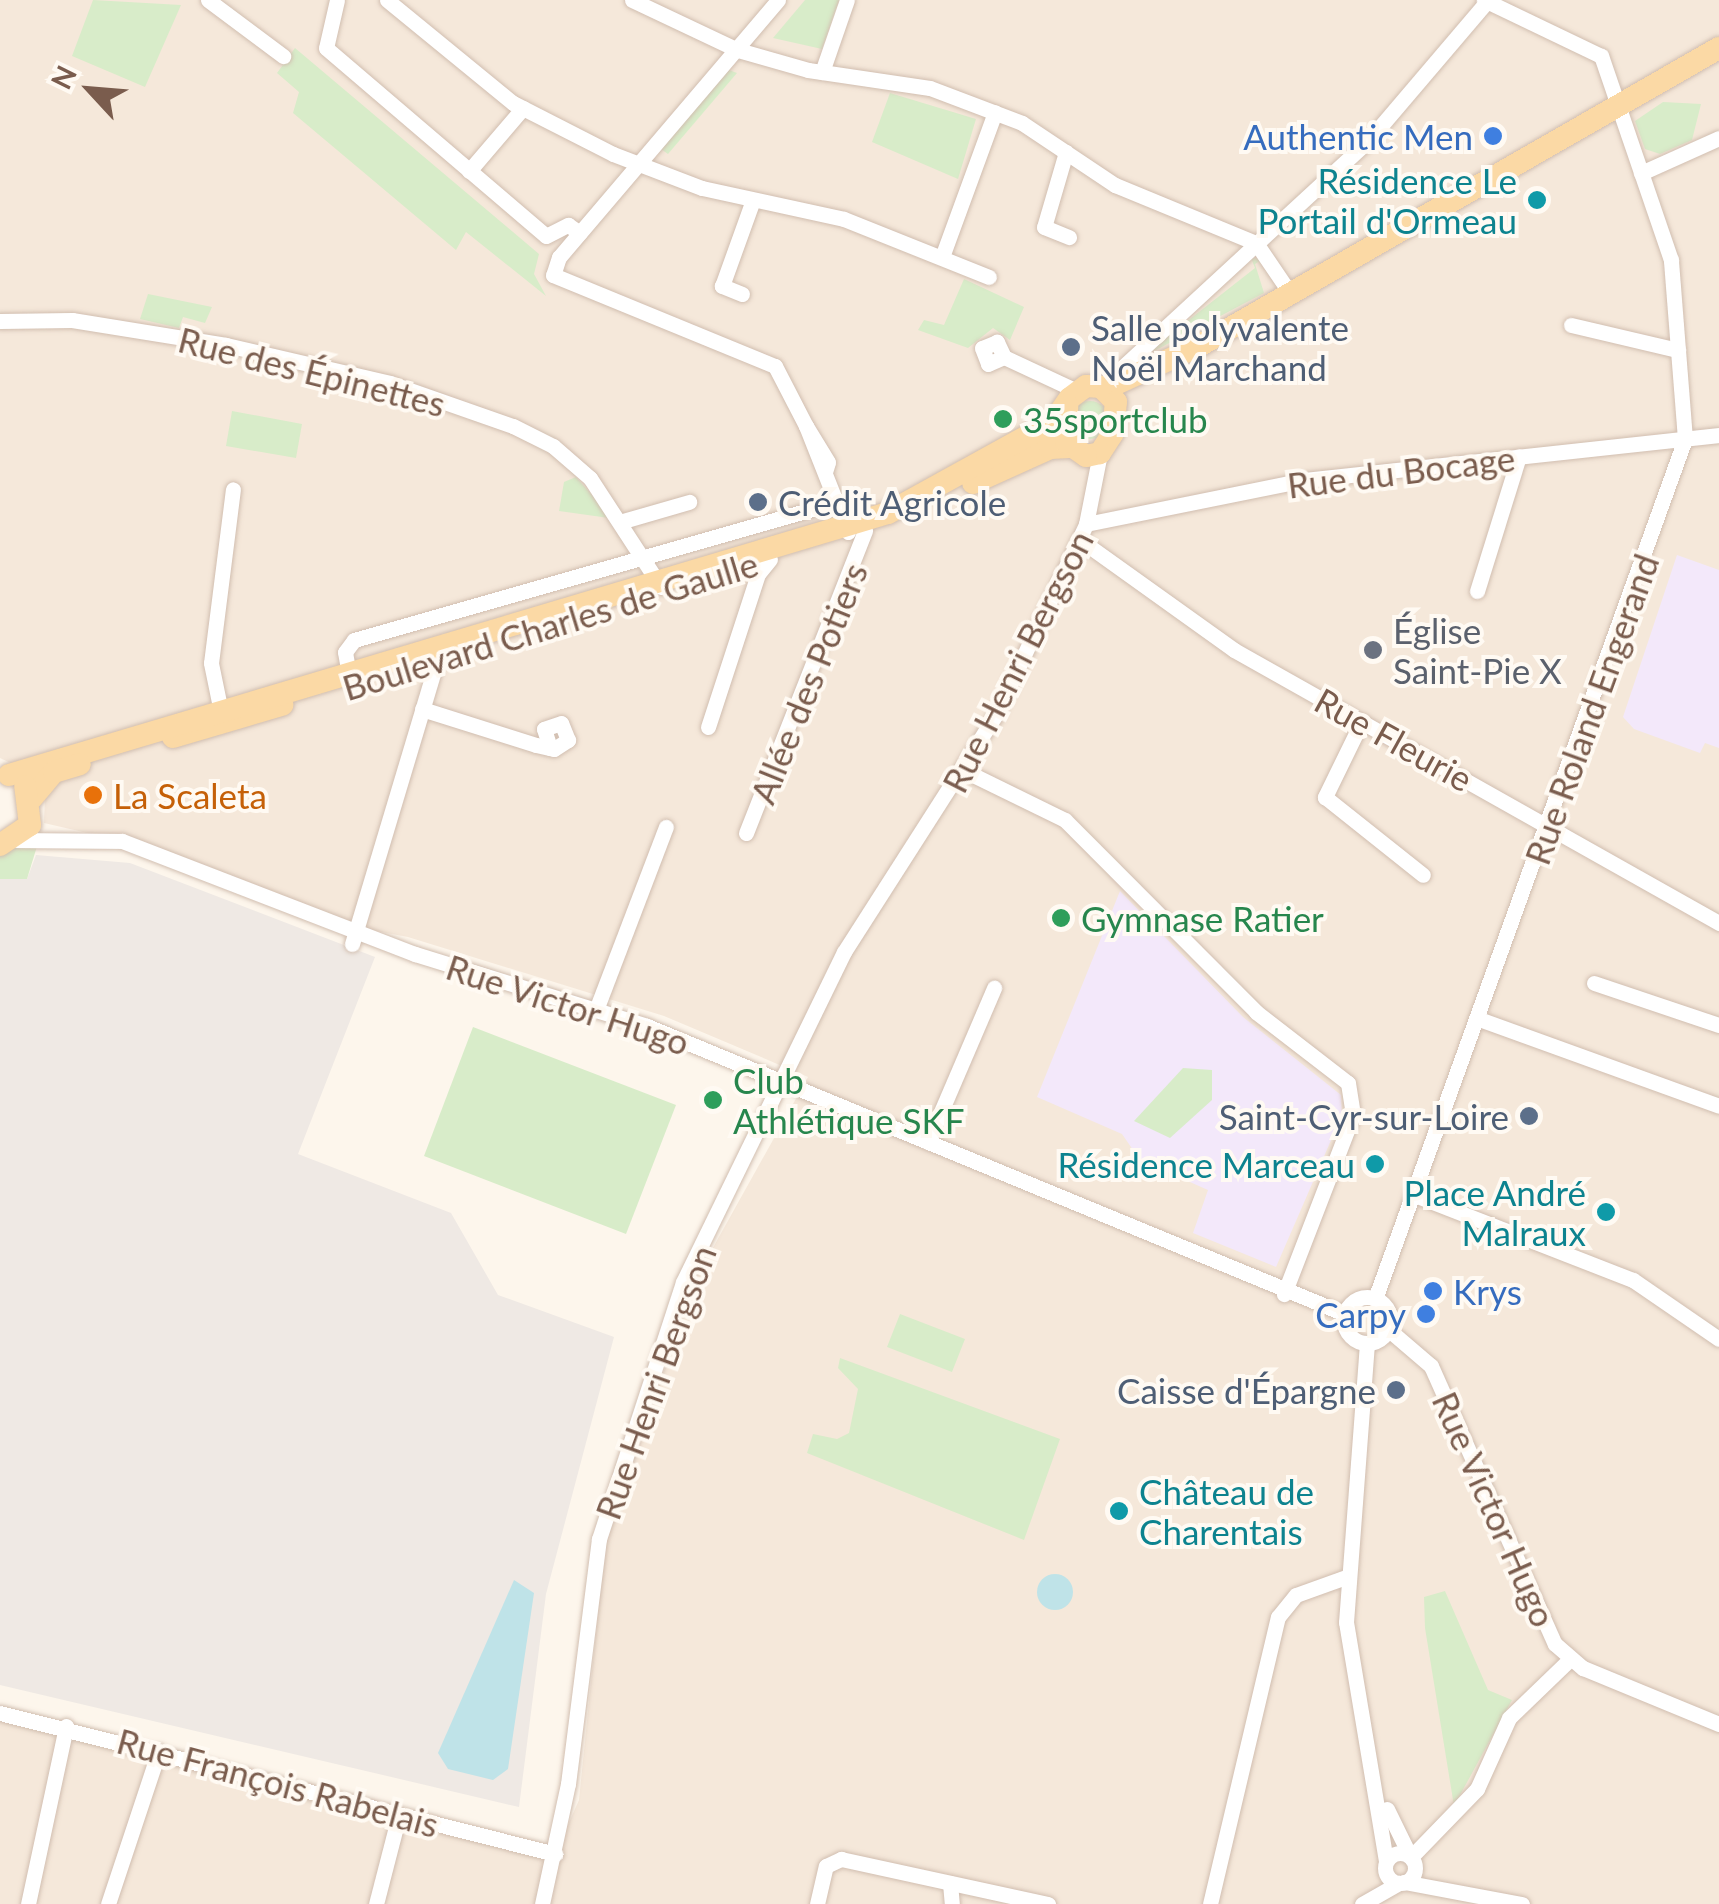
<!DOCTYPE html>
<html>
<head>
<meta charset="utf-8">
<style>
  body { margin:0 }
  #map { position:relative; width:1719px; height:1904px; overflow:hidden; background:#fdf6ec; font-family:Lato,sans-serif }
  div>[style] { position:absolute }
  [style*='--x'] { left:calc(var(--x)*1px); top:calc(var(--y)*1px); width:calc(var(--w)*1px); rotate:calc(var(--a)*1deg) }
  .residential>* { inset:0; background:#f5e8da }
  .industrial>* { inset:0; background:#efe9e4 }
  .education>* { inset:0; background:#f3e8fa }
  .green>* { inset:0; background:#d8ecc9 }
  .round { border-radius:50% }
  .water>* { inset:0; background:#bfe3e8 }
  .roads { filter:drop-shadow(0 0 2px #d1beb0) drop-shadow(0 0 2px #d1beb0) }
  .street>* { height:15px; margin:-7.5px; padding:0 7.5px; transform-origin:7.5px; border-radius:7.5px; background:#fff }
  .street>.ring { margin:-7.5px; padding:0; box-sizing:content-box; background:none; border:15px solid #fff; border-radius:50% }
  .primary>* { height:22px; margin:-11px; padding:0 11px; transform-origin:11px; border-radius:11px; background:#fbd9a5 }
  .dots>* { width:28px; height:28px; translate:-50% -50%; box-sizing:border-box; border:5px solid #fffaf3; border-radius:50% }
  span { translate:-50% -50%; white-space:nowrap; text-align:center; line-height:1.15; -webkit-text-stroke:8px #fffaf3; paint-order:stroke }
  .shop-label { font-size:35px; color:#366cbe }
  .right { translate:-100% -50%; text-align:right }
  .left { translate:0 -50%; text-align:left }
  .culture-label { font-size:35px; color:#0d838f }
  .service-label { font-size:35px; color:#4e5e75 }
  .street-label { font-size:35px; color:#7a5c4d }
  .leisure-label { font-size:35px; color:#27864d }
  .worship-label { font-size:35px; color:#5b616d }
  .food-label { font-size:35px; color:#c56008 }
  .north { position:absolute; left:40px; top:40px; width:100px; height:100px; -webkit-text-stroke:8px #fffaf3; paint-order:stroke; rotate:296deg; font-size:28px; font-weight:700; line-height:40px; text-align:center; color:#7a5c4d }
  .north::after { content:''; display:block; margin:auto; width:35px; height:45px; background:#7a5c4d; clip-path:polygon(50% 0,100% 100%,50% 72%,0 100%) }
</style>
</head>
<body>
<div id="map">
  <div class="residential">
    <i style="clip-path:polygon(0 0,1719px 0,1719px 1904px,0 1904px,0 1720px,555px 1854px,579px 1800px,605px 1544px,695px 1280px,808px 1077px,664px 1016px,408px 937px,339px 924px,122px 841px,44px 823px,45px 796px,25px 770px,0 758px)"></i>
  </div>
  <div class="industrial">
    <i style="clip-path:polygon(36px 855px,130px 863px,375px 957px,298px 1154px,451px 1213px,498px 1295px,614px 1337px,546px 1594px,519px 1807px,0 1685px,0 879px,27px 879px)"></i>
  </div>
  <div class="education">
    <i style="clip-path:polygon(1677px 555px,1719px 570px,1719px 748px,1705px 743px,1700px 753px,1634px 729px,1623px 717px)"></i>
    <i style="clip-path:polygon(1120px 891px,1243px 1017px,1341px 1095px,1342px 1115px,1276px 1267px,1193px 1233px,1208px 1190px,1140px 1160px,1122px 1134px,1037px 1097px)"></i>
  </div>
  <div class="green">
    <i style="clip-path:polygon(93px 0,181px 5px,145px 87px,72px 56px)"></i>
    <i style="clip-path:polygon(805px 0,839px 0,822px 49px,773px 38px)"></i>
    <i style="clip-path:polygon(295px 48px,539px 254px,534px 274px,546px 296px,466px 232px,456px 250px,293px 113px,299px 92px,277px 73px)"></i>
    <i style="clip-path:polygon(729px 70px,737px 73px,668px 154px,661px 149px)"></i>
    <i style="clip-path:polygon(890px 93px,976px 119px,958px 179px,872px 142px)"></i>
    <i style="clip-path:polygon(1663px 102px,1701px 104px,1692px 140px,1660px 154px,1645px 149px,1635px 121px)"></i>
    <i style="clip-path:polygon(1251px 258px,1263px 259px,1255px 264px,1264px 293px,1156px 350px,1148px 352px,1255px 268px)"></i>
    <i style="clip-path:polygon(964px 279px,1024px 307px,1010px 340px,993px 328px,968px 348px,918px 330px,924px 320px,944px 325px)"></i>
    <i style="clip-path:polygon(148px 294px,212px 307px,205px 323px,183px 317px,179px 328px,140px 319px)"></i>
    <i class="round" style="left:1071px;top:401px;width:38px;height:38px"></i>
    <i style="clip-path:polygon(232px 411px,302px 424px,296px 458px,226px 446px)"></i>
    <i style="clip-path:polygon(576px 477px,592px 495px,609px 518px,559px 511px,564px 482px)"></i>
    <i style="clip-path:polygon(38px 843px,27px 879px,0 879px,0 851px)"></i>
    <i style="clip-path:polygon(473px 1027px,676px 1105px,626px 1234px,424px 1156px)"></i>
    <i style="clip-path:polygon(1183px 1068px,1212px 1070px,1212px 1100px,1170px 1138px,1134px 1121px)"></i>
    <i style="clip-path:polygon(900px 1314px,965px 1339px,952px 1372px,887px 1347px)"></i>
    <i style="clip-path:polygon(840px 1358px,1060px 1439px,1024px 1540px,807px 1453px,813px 1434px,837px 1439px,849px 1433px,858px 1389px,838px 1368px)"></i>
    <i style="clip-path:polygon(1445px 1591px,1488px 1690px,1512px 1700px,1454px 1806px,1425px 1628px,1424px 1597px)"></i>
  </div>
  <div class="water">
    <i class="round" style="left:1037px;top:1574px;width:36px;height:36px"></i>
    <i style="clip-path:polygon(514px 1580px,534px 1593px,508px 1769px,493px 1780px,448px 1769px,438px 1753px)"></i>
  </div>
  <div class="roads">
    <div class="street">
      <i style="--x:208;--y:0;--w:94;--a:36.7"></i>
      <i style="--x:337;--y:0;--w:49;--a:102.9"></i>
      <i style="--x:326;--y:48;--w:289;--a:40.5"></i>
      <i style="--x:546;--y:236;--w:25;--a:-27"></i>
      <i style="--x:568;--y:225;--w:14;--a:34"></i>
      <i style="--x:387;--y:0;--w:163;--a:39.3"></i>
      <i style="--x:513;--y:103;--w:112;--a:27"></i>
      <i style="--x:613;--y:154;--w:95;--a:20.9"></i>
      <i style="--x:702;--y:188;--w:145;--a:12.3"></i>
      <i style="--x:844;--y:219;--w:156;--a:21.8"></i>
      <i style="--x:632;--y:0;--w:117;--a:25.3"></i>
      <i style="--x:738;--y:50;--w:73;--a:15.9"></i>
      <i style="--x:808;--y:70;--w:123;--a:8.4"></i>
      <i style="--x:930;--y:88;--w:98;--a:20.8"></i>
      <i style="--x:1022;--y:123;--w:112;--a:33.7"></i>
      <i style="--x:1115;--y:185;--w:152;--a:22.4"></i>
      <i style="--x:1256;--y:243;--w:60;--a:55.8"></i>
      <i style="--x:778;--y:0;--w:338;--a:130.4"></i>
      <i style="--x:559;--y:257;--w:19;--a:108"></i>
      <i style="--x:553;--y:275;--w:240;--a:22.3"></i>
      <i style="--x:775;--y:366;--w:68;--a:62.7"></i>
      <i style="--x:822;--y:72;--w:76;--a:-70.9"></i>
      <i style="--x:1066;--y:152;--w:78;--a:106.3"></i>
      <i style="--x:1044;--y:227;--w:27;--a:22"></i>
      <i style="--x:469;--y:171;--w:83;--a:-49.4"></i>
      <i style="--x:1641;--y:173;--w:85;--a:-24.2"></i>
      <i style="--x:942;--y:257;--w:154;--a:-69.9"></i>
      <i style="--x:742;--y:294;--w:22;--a:-158"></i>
      <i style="--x:722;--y:286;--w:91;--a:-70.2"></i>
      <i style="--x:0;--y:321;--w:72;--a:-0.8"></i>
      <i style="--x:72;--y:320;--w:156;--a:9.2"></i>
      <i style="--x:226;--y:345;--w:168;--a:13"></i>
      <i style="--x:390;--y:383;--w:130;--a:19.3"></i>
      <i style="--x:513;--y:426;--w:45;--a:26.6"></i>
      <i style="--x:553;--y:446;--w:49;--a:40.9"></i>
      <i style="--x:590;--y:478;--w:130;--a:56.9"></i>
      <i style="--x:1571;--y:325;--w:110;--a:13.2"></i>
      <i style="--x:1004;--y:357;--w:17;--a:-115"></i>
      <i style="--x:997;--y:342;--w:16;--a:158"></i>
      <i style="--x:982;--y:348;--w:17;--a:69"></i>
      <i style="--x:988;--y:364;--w:17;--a:-24"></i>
      <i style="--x:1004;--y:357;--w:81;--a:25"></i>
      <i style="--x:1101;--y:387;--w:364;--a:-42.7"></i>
      <i style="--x:1369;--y:140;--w:184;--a:-49.6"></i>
      <i style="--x:825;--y:472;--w:10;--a:-73"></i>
      <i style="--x:828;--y:462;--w:42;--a:-121.4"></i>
      <i style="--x:806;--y:426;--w:114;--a:68.4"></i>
      <i style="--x:623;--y:521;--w:69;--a:-16.1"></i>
      <i style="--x:1086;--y:524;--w:223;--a:-11.4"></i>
      <i style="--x:1305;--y:480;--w:416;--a:-6.2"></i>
      <i style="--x:1079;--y:539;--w:191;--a:35.6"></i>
      <i style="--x:1234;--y:650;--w:557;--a:29.37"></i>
      <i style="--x:1477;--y:591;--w:141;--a:-72.7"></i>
      <i style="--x:348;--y:669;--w:17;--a:-100"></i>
      <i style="--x:345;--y:652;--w:15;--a:-53"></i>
      <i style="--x:354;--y:640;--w:502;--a:-15.95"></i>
      <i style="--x:220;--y:707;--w:45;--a:-101.6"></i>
      <i style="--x:211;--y:663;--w:175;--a:-82.8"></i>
      <i style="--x:422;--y:709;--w:120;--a:17.5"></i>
      <i style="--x:536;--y:745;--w:18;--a:13"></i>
      <i style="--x:554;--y:749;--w:17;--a:-33"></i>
      <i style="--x:568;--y:740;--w:18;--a:-112"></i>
      <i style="--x:561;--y:723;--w:18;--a:161"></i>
      <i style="--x:544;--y:729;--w:20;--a:72"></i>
      <i style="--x:1362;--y:721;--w:85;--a:116"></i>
      <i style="--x:1325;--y:797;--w:125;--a:38.5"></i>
      <i style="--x:708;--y:727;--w:161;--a:-71.9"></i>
      <i style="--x:758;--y:574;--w:19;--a:-51"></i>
      <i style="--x:965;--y:771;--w:111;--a:26.1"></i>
      <i style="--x:1065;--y:820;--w:271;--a:45.1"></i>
      <i style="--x:1256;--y:1012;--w:116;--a:37.7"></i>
      <i style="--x:1348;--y:1083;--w:32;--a:81"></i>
      <i style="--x:1353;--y:1115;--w:192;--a:111.1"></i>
      <i style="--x:746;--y:833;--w:325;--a:-68.5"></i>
      <i style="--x:17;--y:840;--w:105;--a:0.5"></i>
      <i style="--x:122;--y:841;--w:314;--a:21.1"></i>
      <i style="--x:415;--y:954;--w:243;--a:17.2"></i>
      <i style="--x:647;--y:1026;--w:755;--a:22.42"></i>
      <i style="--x:352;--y:944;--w:300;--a:-73.3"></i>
      <i style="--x:1594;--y:983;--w:132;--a:18.6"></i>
      <i style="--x:596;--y:1010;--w:196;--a:-69.1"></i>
      <i style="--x:1479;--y:1019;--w:255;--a:19.9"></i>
      <i style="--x:928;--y:1142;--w:168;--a:-66.8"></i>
      <i style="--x:1412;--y:1194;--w:237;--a:21.3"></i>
      <i style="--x:1633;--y:1280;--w:104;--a:34.5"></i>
      <i class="ring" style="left:1344px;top:1297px;width:31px;height:31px"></i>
      <i style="--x:1375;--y:1299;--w:914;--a:-70.18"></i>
      <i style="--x:1685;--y:439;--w:180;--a:-94.5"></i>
      <i style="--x:1671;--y:260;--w:216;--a:-108.9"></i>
      <i style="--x:1601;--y:56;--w:130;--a:-154.4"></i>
      <i style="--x:1389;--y:1330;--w:55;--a:40.6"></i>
      <i style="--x:1431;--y:1366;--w:304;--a:66"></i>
      <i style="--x:1555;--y:1644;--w:37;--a:41"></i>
      <i style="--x:1583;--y:1668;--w:147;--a:22.4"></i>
      <i style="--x:1367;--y:1343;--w:280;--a:94.3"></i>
      <i style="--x:1346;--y:1622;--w:242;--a:80.5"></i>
      <i style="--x:0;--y:1713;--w:573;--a:14.25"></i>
      <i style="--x:1387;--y:1809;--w:52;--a:63.9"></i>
      <i class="ring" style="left:1385px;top:1853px;width:15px;height:15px"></i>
      <i style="--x:1411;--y:1857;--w:95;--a:-45.9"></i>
      <i style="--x:1477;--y:1789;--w:78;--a:-65.7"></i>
      <i style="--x:1509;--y:1718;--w:83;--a:-44"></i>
      <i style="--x:1404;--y:1882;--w:120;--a:10.6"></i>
      <i style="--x:950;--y:1883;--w:21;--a:85"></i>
      <i style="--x:28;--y:1904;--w:182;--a:-77.9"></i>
      <i style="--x:108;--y:1904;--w:161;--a:-71.6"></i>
      <i style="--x:376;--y:1904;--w:92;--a:-75.5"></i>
      <i style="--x:542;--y:1904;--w:123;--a:-77.8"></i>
      <i style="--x:568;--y:1784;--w:247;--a:-82.8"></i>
      <i style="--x:599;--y:1539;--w:270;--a:-71.9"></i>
      <i style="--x:683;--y:1282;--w:367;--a:-64"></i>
      <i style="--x:844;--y:952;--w:280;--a:-57.4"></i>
      <i style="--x:995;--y:716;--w:212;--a:-64.6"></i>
      <i style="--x:1086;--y:524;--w:72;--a:-78.8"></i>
      <i style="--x:817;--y:1904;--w:39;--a:-77"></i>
      <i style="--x:826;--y:1866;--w:17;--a:-25"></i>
      <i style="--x:841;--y:1859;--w:212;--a:12.3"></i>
      <i style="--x:1210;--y:1904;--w:295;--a:-76.7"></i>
      <i style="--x:1278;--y:1617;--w:28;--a:-51"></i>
      <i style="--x:1296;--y:1595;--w:53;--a:-19.8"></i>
      <i style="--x:1362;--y:1904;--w:43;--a:-29.6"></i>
    </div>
    <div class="primary">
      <i style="--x:1105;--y:389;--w:103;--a:-24.6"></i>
      <i style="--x:1199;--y:346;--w:599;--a:-29.82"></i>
      <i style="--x:973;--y:483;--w:85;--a:-24.4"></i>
      <i style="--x:1050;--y:448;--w:20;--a:-3"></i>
      <i style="--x:173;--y:737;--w:114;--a:-16.4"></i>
      <i style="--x:9;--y:775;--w:917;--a:-16.6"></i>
      <i style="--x:888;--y:513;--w:188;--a:-28.9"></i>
      <i style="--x:1053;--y:422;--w:29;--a:-55"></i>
      <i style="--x:1070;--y:398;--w:20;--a:-37"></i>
      <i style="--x:1086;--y:386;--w:15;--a:4"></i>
      <i style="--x:1101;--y:387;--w:21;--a:45"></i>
      <i style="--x:1116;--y:402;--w:31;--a:96"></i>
      <i style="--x:1113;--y:433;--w:24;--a:123"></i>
      <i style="--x:1100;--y:453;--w:14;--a:168"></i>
      <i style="--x:1086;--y:456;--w:24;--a:-145"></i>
      <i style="--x:1066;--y:442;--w:37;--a:-88"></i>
      <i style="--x:32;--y:798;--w:34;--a:-50"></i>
      <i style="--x:54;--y:772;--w:27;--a:-17"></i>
      <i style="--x:0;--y:845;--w:36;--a:-34"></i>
      <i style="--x:30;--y:825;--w:39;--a:-97"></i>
    </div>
  </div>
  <div class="dots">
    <i style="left:1493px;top:136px;background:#3f7fe0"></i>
    <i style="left:1537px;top:200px;background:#0f9aa8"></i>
    <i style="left:1071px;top:347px;background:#5c6f8a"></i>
    <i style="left:1003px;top:419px;background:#2e9e5b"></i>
    <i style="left:758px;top:502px;background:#5c6f8a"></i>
    <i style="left:1373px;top:650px;background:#6b7280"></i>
    <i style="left:93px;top:795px;background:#e8710a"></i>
    <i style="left:1061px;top:918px;background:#2e9e5b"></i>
    <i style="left:713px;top:1100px;background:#2e9e5b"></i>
    <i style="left:1529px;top:1116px;background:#5c6f8a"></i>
    <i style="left:1375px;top:1164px;background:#0f9aa8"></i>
    <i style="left:1606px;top:1212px;background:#0f9aa8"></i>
    <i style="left:1433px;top:1291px;background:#3f7fe0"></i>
    <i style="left:1426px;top:1314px;background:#3f7fe0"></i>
    <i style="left:1396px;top:1390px;background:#5c6f8a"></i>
    <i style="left:1119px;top:1511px;background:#0f9aa8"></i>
  </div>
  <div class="shop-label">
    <span class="right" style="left:1473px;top:136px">Authentic Men</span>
    <span class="left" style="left:1453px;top:1291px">Krys</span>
    <span class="right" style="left:1406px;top:1314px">Carpy</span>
  </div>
  <div class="culture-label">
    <span class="right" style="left:1517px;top:200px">Résidence Le<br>Portail d'Ormeau</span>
    <span class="right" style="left:1355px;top:1164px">Résidence Marceau</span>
    <span class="right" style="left:1586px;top:1212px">Place André<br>Malraux</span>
    <span class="left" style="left:1139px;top:1511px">Château de<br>Charentais</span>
  </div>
  <div class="service-label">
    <span class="left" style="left:1091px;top:347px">Salle polyvalente<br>Noël Marchand</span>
    <span class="left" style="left:778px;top:502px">Crédit Agricole</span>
    <span class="right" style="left:1509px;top:1116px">Saint-Cyr-sur-Loire</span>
    <span class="right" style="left:1376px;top:1390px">Caisse d'Épargne</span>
  </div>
  <div class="street-label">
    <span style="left:312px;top:371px;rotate:14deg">Rue des Épinettes</span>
    <span style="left:1401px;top:471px;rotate:-7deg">Rue du Bocage</span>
    <span style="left:550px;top:625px;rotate:-17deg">Boulevard Charles de Gaulle</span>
    <span style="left:1017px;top:661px;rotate:-63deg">Rue Henri Bergson</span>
    <span style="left:808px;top:683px;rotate:-68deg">Allée des Potiers</span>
    <span style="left:1591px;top:709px;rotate:-70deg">Rue Roland Engerand</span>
    <span style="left:1394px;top:739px;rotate:29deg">Rue Fleurie</span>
    <span style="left:568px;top:1004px;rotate:18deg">Rue Victor Hugo</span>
    <span style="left:655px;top:1382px;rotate:-70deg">Rue Henri Bergson</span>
    <span style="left:1495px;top:1509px;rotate:66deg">Rue Victor Hugo</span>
    <span style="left:278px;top:1782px;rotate:15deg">Rue François Rabelais</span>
  </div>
  <div class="leisure-label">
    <span class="left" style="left:1023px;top:419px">35sportclub</span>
    <span class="left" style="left:1081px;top:918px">Gymnase Ratier</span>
    <span class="left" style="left:733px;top:1100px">Club<br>Athlétique SKF</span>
  </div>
  <div class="worship-label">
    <span class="left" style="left:1393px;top:650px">Église<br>Saint-Pie X</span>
  </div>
  <div class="food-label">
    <span class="left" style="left:113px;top:795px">La Scaleta</span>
  </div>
  <div class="north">N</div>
</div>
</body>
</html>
